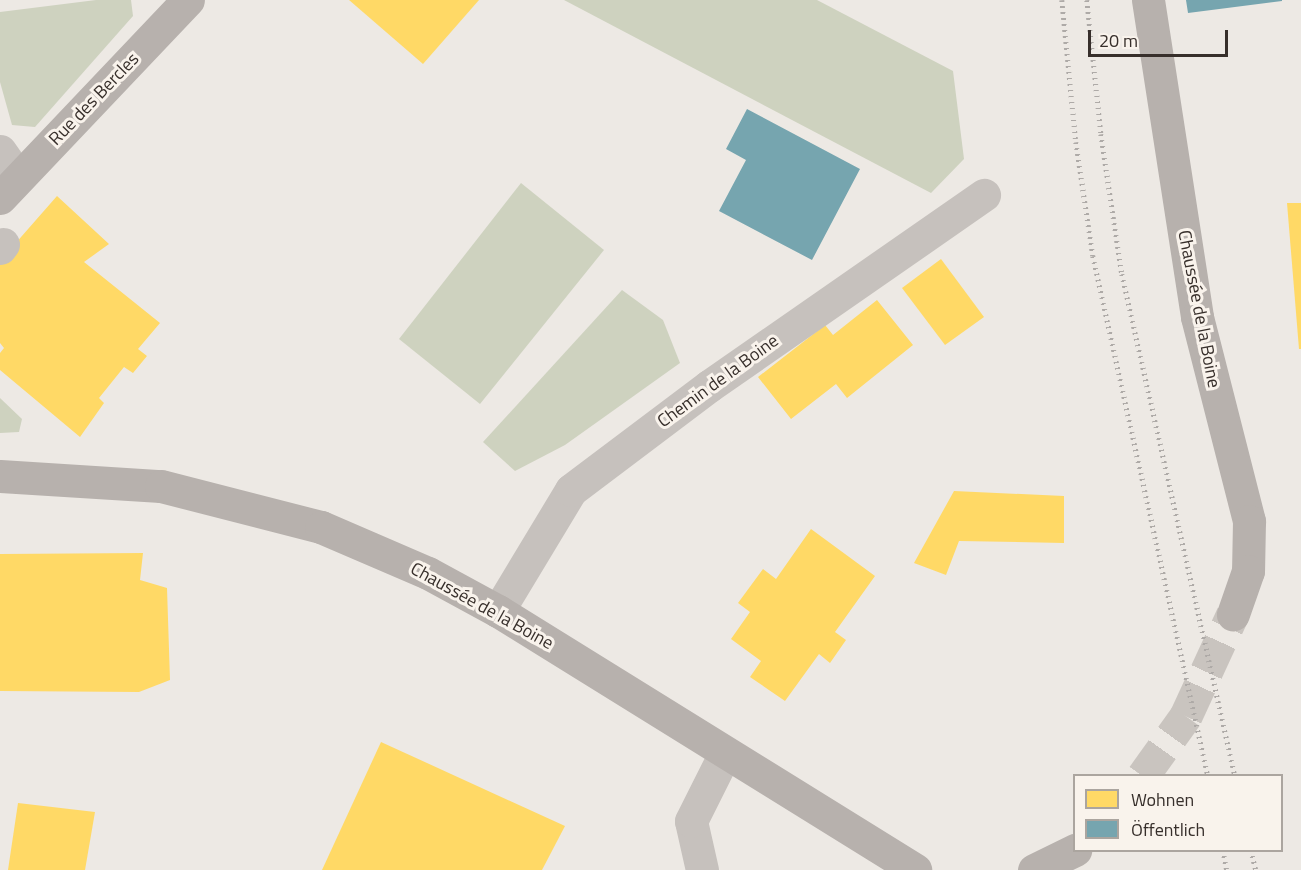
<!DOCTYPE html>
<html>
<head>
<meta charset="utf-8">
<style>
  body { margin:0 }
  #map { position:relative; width:1301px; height:870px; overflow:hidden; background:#ede9e4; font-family:"Titillium Web",sans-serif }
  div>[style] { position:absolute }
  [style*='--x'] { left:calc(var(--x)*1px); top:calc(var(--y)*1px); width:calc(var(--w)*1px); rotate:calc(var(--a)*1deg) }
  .green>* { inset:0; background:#ced2bf }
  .homes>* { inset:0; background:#ffd966 }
  .public>* { inset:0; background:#76a5af }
  .secondary-tunnel>* { height:33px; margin-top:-16.5px; transform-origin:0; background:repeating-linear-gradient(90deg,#c9c4bf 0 33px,transparent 0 49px) }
  .street>* { height:33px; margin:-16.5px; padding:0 16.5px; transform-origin:16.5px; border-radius:16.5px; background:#c6c1bd }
  .secondary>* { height:33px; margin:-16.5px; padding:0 16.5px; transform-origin:16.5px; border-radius:16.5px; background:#b7b1ad }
  .rail>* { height:4.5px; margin-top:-2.25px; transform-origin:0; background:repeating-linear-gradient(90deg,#aeaaa7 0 1.5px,transparent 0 6px) }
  span { translate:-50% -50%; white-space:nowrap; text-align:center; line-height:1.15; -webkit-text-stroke:6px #f9f3ec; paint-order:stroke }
  .street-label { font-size:18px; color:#372f2b }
  .legend { position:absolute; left:1073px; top:774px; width:210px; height:78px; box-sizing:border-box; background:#f9f3ec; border:2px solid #aba59f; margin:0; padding:8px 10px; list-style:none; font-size:18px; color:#372f2b }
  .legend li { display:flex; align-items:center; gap:12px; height:30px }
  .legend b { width:30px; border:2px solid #aba59f }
  .scale { position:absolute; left:1088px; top:30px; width:140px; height:27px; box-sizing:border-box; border:3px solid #372f2b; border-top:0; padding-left:8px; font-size:18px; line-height:21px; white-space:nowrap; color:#372f2b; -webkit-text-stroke:4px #f9f3ec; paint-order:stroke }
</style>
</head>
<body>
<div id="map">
  <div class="green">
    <i style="clip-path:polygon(96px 0,131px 0,133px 16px,35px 127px,12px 125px,0 82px,0 12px)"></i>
    <i style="clip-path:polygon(564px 0,817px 0,953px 71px,964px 159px,931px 193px)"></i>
    <i style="clip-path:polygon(521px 183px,604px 250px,480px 404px,399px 339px)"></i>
    <i style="clip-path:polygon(622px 290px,663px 320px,680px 363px,565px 445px,515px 471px,483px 442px)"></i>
    <i style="clip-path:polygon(0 398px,22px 419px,19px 432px,0 433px)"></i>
  </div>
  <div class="homes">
    <i style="clip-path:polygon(349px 0,479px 0,423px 64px)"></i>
    <i style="clip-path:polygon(57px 196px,109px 244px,84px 262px,160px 323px,138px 349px,147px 356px,133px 373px,124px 367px,99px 398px,104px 403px,80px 437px,0 370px,0 353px,4px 348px,0 343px,0 261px)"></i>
    <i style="clip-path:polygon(1287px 203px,1301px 203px,1301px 349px,1299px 349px)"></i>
    <i style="clip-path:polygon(941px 259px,984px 317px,945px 345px,902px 288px)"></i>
    <i style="clip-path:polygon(877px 300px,913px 345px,847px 398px,836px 384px,791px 419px,758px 377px,825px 325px,833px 335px)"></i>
    <i style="clip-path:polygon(954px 491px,1064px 496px,1064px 543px,959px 541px,946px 575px,914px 563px)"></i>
    <i style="clip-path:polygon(811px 529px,875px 576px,835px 632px,846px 640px,830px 663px,819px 654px,785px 701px,750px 677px,761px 661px,731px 639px,750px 612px,738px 603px,763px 569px,776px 579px)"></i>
    <i style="clip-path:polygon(143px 553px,140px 580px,167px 588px,170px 680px,139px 692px,0 691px,0 554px)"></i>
    <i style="clip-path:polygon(381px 742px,565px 826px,542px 870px,322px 870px)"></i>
    <i style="clip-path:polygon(18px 803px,95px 812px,85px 870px,8px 870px)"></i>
  </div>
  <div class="public">
    <i style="clip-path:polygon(1186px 0,1282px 0,1282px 1px,1188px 13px)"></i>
    <i style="clip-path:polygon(747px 109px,860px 169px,812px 260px,719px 211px,746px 160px,726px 149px)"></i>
  </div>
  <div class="secondary-tunnel">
    <i style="--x:1143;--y:776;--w:74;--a:-54.4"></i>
    <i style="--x:1186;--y:716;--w:112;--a:-65.3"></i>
  </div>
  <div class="street">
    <i style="--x:0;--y:151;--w:12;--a:55"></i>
    <i style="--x:0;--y:248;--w:5;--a:-53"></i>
    <i style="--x:498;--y:611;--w:141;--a:-58.9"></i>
    <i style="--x:571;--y:490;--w:173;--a:-37"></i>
    <i style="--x:709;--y:386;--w:335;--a:-34.8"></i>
    <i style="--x:702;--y:870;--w:50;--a:-102.7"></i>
    <i style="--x:691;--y:821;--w:76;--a:-63.4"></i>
  </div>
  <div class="secondary">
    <i style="--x:1148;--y:0;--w:321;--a:81.2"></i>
    <i style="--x:1197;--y:317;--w:211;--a:75.7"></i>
    <i style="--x:1249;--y:521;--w:50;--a:91.1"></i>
    <i style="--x:1248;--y:571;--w:46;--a:109.2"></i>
    <i style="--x:0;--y:198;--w:273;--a:-46.5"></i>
    <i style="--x:0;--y:476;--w:161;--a:3.6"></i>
    <i style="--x:161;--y:486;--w:165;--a:14.4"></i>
    <i style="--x:321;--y:527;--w:116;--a:23.3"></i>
    <i style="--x:428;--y:573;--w:80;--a:28.5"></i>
    <i style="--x:498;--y:611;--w:491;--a:31.8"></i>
    <i style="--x:1034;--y:870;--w:46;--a:-26"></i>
  </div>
  <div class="rail">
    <i style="--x:1062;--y:0;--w:143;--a:84.4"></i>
    <i style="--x:1076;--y:142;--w:115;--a:81.5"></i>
    <i style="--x:1093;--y:256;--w:533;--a:77.53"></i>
    <i style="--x:1087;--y:0;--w:135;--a:84"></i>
    <i style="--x:1101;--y:134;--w:142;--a:81.5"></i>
    <i style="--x:1122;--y:274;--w:515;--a:77.31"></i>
    <i style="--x:1223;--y:850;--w:20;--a:79"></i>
    <i style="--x:1251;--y:850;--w:21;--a:76"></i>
  </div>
  <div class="street-label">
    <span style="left:94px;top:99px;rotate:-46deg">Rue des Bercles</span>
    <span style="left:1199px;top:309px;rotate:79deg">Chaussée de la Boine</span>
    <span style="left:718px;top:381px;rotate:-36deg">Chemin de la Boine</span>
    <span style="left:482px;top:606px;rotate:29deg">Chaussée de la Boine</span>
  </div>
  <ul class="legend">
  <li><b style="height:16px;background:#ffd966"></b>Wohnen</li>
  <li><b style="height:16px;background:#76a5af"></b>Öffentlich</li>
  </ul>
  <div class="scale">20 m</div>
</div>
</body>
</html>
